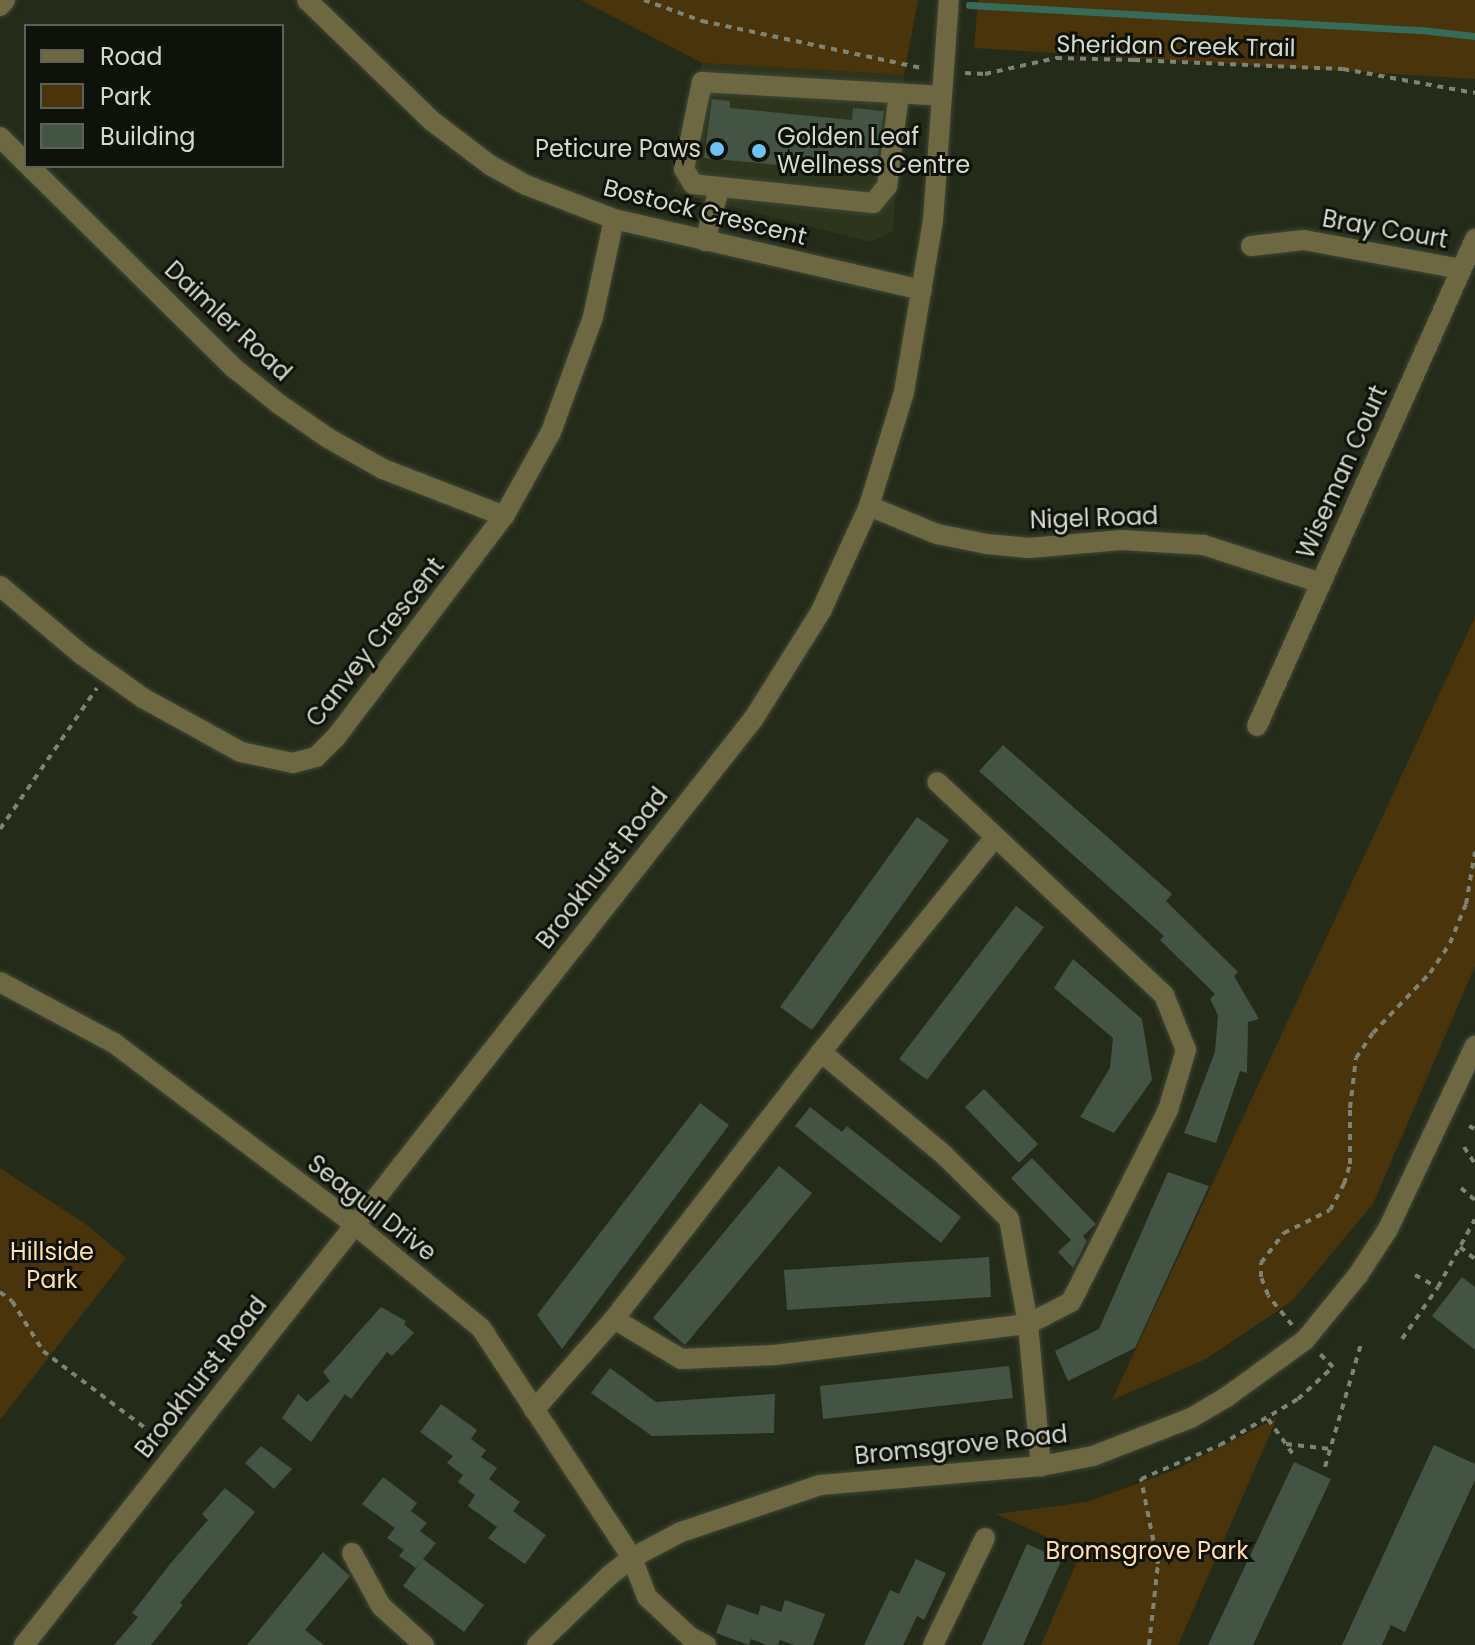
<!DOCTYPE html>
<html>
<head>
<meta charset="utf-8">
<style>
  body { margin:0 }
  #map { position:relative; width:1475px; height:1645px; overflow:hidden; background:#242b19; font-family:Poppins,sans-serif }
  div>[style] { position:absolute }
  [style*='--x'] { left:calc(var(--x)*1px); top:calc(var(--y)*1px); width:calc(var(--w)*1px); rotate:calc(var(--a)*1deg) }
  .built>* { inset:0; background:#2d351d }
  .green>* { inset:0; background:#49340c }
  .stream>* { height:7px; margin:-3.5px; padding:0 3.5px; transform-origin:3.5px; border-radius:3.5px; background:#376b59 }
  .building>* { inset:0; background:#435445 }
  .path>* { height:4px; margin-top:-2px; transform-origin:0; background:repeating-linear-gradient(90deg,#7e8475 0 6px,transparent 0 12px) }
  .roads { filter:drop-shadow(0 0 2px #404736) drop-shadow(0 0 2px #404736) }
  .minor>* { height:20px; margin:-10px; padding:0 10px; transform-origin:10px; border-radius:10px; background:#6d6842 }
  .dots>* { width:22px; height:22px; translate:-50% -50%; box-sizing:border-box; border:4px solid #0f120a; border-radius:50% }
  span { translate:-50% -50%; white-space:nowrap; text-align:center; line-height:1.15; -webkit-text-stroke:6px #0f120a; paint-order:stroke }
  .street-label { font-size:24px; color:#d4d8cd }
  .poi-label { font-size:24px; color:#d4d8cd }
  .left { translate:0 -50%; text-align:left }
  .right { translate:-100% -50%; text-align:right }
  .park-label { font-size:24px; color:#fedeab }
  .legend { position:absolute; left:24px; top:24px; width:260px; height:144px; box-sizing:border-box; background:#0f120a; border:2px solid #5e6158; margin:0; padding:10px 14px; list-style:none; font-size:24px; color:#d4d8cd }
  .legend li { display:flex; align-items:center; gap:16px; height:40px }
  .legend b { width:40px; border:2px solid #5e6158 }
</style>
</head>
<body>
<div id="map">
  <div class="built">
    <i style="clip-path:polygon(702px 63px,904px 75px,893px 231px,871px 242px,674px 192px)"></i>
  </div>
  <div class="green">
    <i style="clip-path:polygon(581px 0,918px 0,904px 75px,702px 63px)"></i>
    <i style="clip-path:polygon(978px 0,1475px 0,1475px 79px,974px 48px)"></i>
    <i style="clip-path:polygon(1475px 617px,1475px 966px,1373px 1204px,1292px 1301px,1206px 1359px,1112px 1400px)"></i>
    <i style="clip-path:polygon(0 1168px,87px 1225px,126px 1258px,0 1420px)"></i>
    <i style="clip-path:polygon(1277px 1418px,1178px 1645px,1041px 1645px,1081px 1552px,996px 1514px,1087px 1502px,1177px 1469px)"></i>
  </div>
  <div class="stream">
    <i style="--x:969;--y:5;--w:453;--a:3.2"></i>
    <i style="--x:1421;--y:30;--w:54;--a:6.3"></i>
  </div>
  <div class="building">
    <i style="clip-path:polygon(712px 99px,730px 101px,730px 108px,852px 120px,853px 108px,884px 111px,875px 174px,704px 158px)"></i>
    <i style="clip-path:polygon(1003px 745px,1172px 894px,1166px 901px,1238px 972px,1234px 976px,1259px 1019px,1248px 1022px,1247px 1073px,1240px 1071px,1216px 1143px,1184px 1133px,1215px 1052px,1218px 1015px,1210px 999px,1215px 994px,1160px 940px,1164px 936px,979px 771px)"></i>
    <i style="clip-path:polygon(917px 817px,949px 840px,812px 1030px,780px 1007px)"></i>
    <i style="clip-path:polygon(1016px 906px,1044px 927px,927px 1080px,899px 1059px)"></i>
    <i style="clip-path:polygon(1073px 959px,1142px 1019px,1152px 1080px,1114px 1133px,1080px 1117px,1110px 1068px,1113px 1038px,1054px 988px)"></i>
    <i style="clip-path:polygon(984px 1089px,1038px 1144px,1019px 1163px,965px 1107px)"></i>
    <i style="clip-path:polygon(700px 1103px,729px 1125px,562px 1349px,537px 1315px)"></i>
    <i style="clip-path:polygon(810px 1107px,842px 1132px,847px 1126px,961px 1217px,941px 1243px,795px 1126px)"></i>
    <i style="clip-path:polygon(1032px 1158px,1096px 1224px,1083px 1236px,1087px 1241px,1073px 1268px,1058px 1252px,1071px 1240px,1011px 1178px)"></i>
    <i style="clip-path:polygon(779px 1166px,812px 1193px,685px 1345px,653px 1318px)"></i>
    <i style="clip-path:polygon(1168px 1172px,1209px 1186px,1135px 1348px,1068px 1381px,1055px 1351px,1099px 1329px)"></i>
    <i style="clip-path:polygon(989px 1257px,991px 1297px,787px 1310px,784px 1270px)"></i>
    <i style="clip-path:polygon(1462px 1277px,1475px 1287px,1475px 1350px,1432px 1316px)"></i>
    <i style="clip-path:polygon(381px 1307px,406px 1321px,404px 1324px,414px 1333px,392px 1356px,387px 1352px,351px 1399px,345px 1394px,311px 1442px,282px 1418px,298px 1394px,307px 1402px,330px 1381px,323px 1372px)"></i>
    <i style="clip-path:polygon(1009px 1366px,1013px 1398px,823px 1419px,820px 1386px)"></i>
    <i style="clip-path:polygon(610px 1368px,656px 1402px,775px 1394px,774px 1433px,652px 1436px,591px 1393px)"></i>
    <i style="clip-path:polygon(441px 1404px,477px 1430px,471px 1439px,486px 1450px,481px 1457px,497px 1468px,489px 1479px,520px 1502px,513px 1511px,546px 1535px,525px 1564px,488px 1538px,497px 1527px,468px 1506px,475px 1495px,458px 1482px,463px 1475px,447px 1463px,453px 1456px,420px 1432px)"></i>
    <i style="clip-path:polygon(1434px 1445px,1475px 1464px,1475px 1480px,1405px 1632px,1391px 1625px,1382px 1645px,1342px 1645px)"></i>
    <i style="clip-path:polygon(261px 1446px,292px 1469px,274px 1489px,245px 1463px)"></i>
    <i style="clip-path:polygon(1294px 1462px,1331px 1479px,1253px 1645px,1208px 1645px)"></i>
    <i style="clip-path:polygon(383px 1477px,417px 1503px,411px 1511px,427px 1523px,420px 1531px,436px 1543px,416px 1568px,399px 1556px,404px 1550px,387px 1538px,395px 1528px,362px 1504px)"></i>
    <i style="clip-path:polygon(225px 1488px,255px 1512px,180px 1603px,183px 1605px,151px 1645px,114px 1645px,138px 1617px,132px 1613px,170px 1564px,208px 1520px,202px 1514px)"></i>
    <i style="clip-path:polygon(1027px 1544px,1062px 1559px,1023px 1645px,982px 1645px)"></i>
    <i style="clip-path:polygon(323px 1552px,350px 1576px,305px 1630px,324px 1645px,247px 1645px)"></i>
    <i style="clip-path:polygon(423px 1559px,484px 1605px,464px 1632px,403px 1586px)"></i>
    <i style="clip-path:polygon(916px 1559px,946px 1573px,924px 1620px,917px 1616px,903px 1645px,864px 1645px,890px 1590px,899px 1594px)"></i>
    <i style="clip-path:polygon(785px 1600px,825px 1614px,813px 1645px,794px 1645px,780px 1640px,778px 1645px,767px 1645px,751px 1639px,749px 1645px,716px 1633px,727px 1604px,758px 1615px,761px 1605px,781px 1612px)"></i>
  </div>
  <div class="path">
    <i style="--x:644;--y:0;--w:62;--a:19.9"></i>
    <i style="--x:702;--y:21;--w:228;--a:12.1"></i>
    <i style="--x:965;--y:73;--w:20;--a:3"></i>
    <i style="--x:985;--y:74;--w:73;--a:-12.7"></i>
    <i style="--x:1056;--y:58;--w:78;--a:1.5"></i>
    <i style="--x:1134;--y:60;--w:209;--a:2.5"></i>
    <i style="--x:1343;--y:69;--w:134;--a:10.3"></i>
    <i style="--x:0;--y:829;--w:171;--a:-55.5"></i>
    <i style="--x:1469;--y:1126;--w:7;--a:27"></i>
    <i style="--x:1464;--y:1147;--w:20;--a:57"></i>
    <i style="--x:1461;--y:1188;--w:18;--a:41"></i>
    <i style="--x:1460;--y:1247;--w:19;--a:39"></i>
    <i style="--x:1415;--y:1275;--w:25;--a:29"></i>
    <i style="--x:0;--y:1292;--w:15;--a:37"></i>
    <i style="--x:12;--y:1301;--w:59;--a:58.2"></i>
    <i style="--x:43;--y:1351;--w:148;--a:37"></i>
    <i style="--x:1292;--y:1325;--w:38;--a:-129"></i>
    <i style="--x:1268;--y:1295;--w:19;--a:-111"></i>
    <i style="--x:1261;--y:1277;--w:14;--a:-90"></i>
    <i style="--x:1261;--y:1263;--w:38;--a:-53"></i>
    <i style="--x:1284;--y:1233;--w:51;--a:-26.6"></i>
    <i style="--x:1330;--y:1210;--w:30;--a:-62"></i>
    <i style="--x:1344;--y:1184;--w:21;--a:-73"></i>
    <i style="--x:1350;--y:1164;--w:56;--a:-90"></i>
    <i style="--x:1350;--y:1108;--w:50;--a:-83.2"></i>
    <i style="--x:1356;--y:1058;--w:30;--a:-56"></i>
    <i style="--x:1373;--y:1033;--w:83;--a:-46.5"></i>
    <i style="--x:1430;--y:973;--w:36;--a:-56"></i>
    <i style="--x:1450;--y:943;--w:42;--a:-67.7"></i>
    <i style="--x:1466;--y:904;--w:53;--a:-80.2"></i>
    <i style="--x:1402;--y:1339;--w:63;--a:-55.3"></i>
    <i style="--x:1438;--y:1287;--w:77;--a:-61.4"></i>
    <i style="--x:1268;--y:1419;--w:47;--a:54.6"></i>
    <i style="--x:1286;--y:1444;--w:45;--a:6.3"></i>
    <i style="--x:1325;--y:1467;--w:128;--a:-73.7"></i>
    <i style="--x:1149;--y:1645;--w:81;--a:-83.7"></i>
    <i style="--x:1158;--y:1564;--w:87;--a:-101.3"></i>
    <i style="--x:1141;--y:1479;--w:86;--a:-23.3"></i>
    <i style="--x:1220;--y:1445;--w:91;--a:-30.5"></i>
    <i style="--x:1298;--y:1399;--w:47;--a:-42.4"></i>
    <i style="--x:1333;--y:1367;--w:18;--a:-135"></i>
  </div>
  <div class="roads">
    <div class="minor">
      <i style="--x:307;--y:0;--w:174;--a:44.1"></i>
      <i style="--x:432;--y:121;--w:73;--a:37.2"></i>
      <i style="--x:490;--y:165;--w:41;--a:29.1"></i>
      <i style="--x:526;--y:185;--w:94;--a:21.1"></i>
      <i style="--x:614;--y:219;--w:316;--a:13"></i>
      <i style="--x:0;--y:6;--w:8;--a:-50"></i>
      <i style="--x:899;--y:94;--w:93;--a:97.4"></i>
      <i style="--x:887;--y:186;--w:22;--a:129"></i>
      <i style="--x:873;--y:203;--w:181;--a:-174"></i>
      <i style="--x:693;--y:184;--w:17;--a:-121"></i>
      <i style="--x:684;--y:169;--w:89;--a:-78.3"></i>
      <i style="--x:702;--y:82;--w:240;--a:3.3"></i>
      <i style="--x:0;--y:137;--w:37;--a:45"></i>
      <i style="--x:29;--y:166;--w:288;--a:44.6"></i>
      <i style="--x:234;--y:368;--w:58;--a:38.7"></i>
      <i style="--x:279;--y:404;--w:60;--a:34.8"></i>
      <i style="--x:328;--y:438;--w:63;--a:29.4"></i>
      <i style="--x:383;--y:469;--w:130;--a:21.2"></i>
      <i style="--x:705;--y:241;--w:54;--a:-74.9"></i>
      <i style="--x:1251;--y:246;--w:53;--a:-6.5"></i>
      <i style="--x:1304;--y:240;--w:160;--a:10.5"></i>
      <i style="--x:869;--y:506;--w:74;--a:22.4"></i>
      <i style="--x:937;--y:534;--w:51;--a:11.3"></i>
      <i style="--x:987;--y:544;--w:42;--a:5.4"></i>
      <i style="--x:1029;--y:548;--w:93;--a:-4.9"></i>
      <i style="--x:1122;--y:540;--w:82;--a:3.5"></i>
      <i style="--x:1204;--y:545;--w:123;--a:18"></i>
      <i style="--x:0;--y:586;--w:106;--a:40"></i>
      <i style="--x:81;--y:654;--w:76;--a:35.4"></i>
      <i style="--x:143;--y:698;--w:112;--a:28.9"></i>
      <i style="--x:241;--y:752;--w:53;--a:11.9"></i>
      <i style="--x:293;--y:763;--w:24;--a:-15"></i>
      <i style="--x:316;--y:757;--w:28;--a:-45"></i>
      <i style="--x:336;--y:737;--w:278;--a:-52.8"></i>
      <i style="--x:504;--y:516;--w:96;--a:-60.8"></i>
      <i style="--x:551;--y:432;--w:122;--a:-69.9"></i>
      <i style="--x:593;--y:317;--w:100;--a:-77.9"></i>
      <i style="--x:1257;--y:726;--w:534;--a:-65.88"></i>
      <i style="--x:0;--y:982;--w:129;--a:28.2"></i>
      <i style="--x:114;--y:1043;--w:301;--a:37"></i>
      <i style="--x:354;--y:1224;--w:164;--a:39.3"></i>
      <i style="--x:481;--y:1328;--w:275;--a:56.7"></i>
      <i style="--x:632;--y:1558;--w:42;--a:69"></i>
      <i style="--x:647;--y:1597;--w:59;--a:42.9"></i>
      <i style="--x:690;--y:1637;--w:18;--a:27"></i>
      <i style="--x:821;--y:1052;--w:277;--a:-51"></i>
      <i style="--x:614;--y:1319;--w:78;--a:30.8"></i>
      <i style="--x:681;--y:1359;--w:94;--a:-2.4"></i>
      <i style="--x:775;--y:1355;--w:255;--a:-7"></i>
      <i style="--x:1028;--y:1324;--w:48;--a:-27.1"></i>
      <i style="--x:1071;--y:1302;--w:215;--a:-63.2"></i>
      <i style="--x:1168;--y:1110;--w:63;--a:-73.3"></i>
      <i style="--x:1186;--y:1050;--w:59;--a:-111.8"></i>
      <i style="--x:1164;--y:995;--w:311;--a:-136.8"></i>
      <i style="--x:534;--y:1410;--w:121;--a:-48.7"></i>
      <i style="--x:614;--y:1319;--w:338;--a:-52.2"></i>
      <i style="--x:821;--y:1052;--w:160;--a:39.9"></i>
      <i style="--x:944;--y:1155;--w:91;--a:44.6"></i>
      <i style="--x:1009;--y:1219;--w:107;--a:79.7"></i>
      <i style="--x:1028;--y:1324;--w:143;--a:84.8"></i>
      <i style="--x:352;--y:1553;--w:60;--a:61.3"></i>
      <i style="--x:381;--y:1606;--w:58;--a:42.2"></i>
      <i style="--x:24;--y:1645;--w:1180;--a:-51.78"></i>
      <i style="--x:754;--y:718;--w:126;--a:-57.9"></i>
      <i style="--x:821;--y:611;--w:115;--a:-65.4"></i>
      <i style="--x:869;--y:506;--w:119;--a:-72.9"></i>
      <i style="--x:904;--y:392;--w:173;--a:-80.4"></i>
      <i style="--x:933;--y:221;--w:222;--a:-85.9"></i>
      <i style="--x:537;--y:1645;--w:101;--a:-43.8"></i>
      <i style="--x:610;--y:1575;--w:28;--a:-38"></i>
      <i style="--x:632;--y:1558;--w:55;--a:-28"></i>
      <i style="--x:681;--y:1532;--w:147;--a:-18.7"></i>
      <i style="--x:820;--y:1485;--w:222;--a:-4.9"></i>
      <i style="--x:1041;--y:1466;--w:53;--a:-10.9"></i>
      <i style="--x:1093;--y:1456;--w:105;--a:-21.2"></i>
      <i style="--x:1191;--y:1418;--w:43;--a:-30.7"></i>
      <i style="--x:1228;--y:1396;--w:95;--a:-36"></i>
      <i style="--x:1305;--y:1340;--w:84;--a:-50.8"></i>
      <i style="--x:1358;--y:1275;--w:55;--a:-56.9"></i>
      <i style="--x:1388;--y:1229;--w:203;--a:-64.6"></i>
      <i style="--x:933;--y:1645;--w:119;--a:-64.1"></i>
    </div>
  </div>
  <div class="dots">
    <i style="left:717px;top:149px;background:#70c2f4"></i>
    <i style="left:759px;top:151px;background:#70c2f4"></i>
  </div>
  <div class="street-label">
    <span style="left:1176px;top:46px;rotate:1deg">Sheridan Creek Trail</span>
    <span style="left:705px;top:212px;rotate:14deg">Bostock Crescent</span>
    <span style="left:1385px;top:229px;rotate:10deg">Bray Court</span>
    <span style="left:228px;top:321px;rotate:43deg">Daimler Road</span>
    <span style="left:1342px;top:472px;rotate:-66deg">Wiseman Court</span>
    <span style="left:1094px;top:518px;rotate:-2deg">Nigel Road</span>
    <span style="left:375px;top:642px;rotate:-52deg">Canvey Crescent</span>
    <span style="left:602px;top:868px;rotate:-52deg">Brookhurst Road</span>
    <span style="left:372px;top:1208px;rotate:38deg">Seagull Drive</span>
    <span style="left:201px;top:1377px;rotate:-52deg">Brookhurst Road</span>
    <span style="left:961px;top:1445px;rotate:-6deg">Bromsgrove Road</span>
  </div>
  <div class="poi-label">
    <span class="left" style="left:777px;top:151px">Golden Leaf<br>Wellness Centre</span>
    <span class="right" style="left:701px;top:149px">Peticure Paws</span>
  </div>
  <div class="park-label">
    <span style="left:52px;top:1266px">Hillside<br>Park</span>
    <span style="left:1147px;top:1551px">Bromsgrove Park</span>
  </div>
  <ul class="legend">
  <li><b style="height:10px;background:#6d6842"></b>Road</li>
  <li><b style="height:22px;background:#49340c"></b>Park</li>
  <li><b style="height:22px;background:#435445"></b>Building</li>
  </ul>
</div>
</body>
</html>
